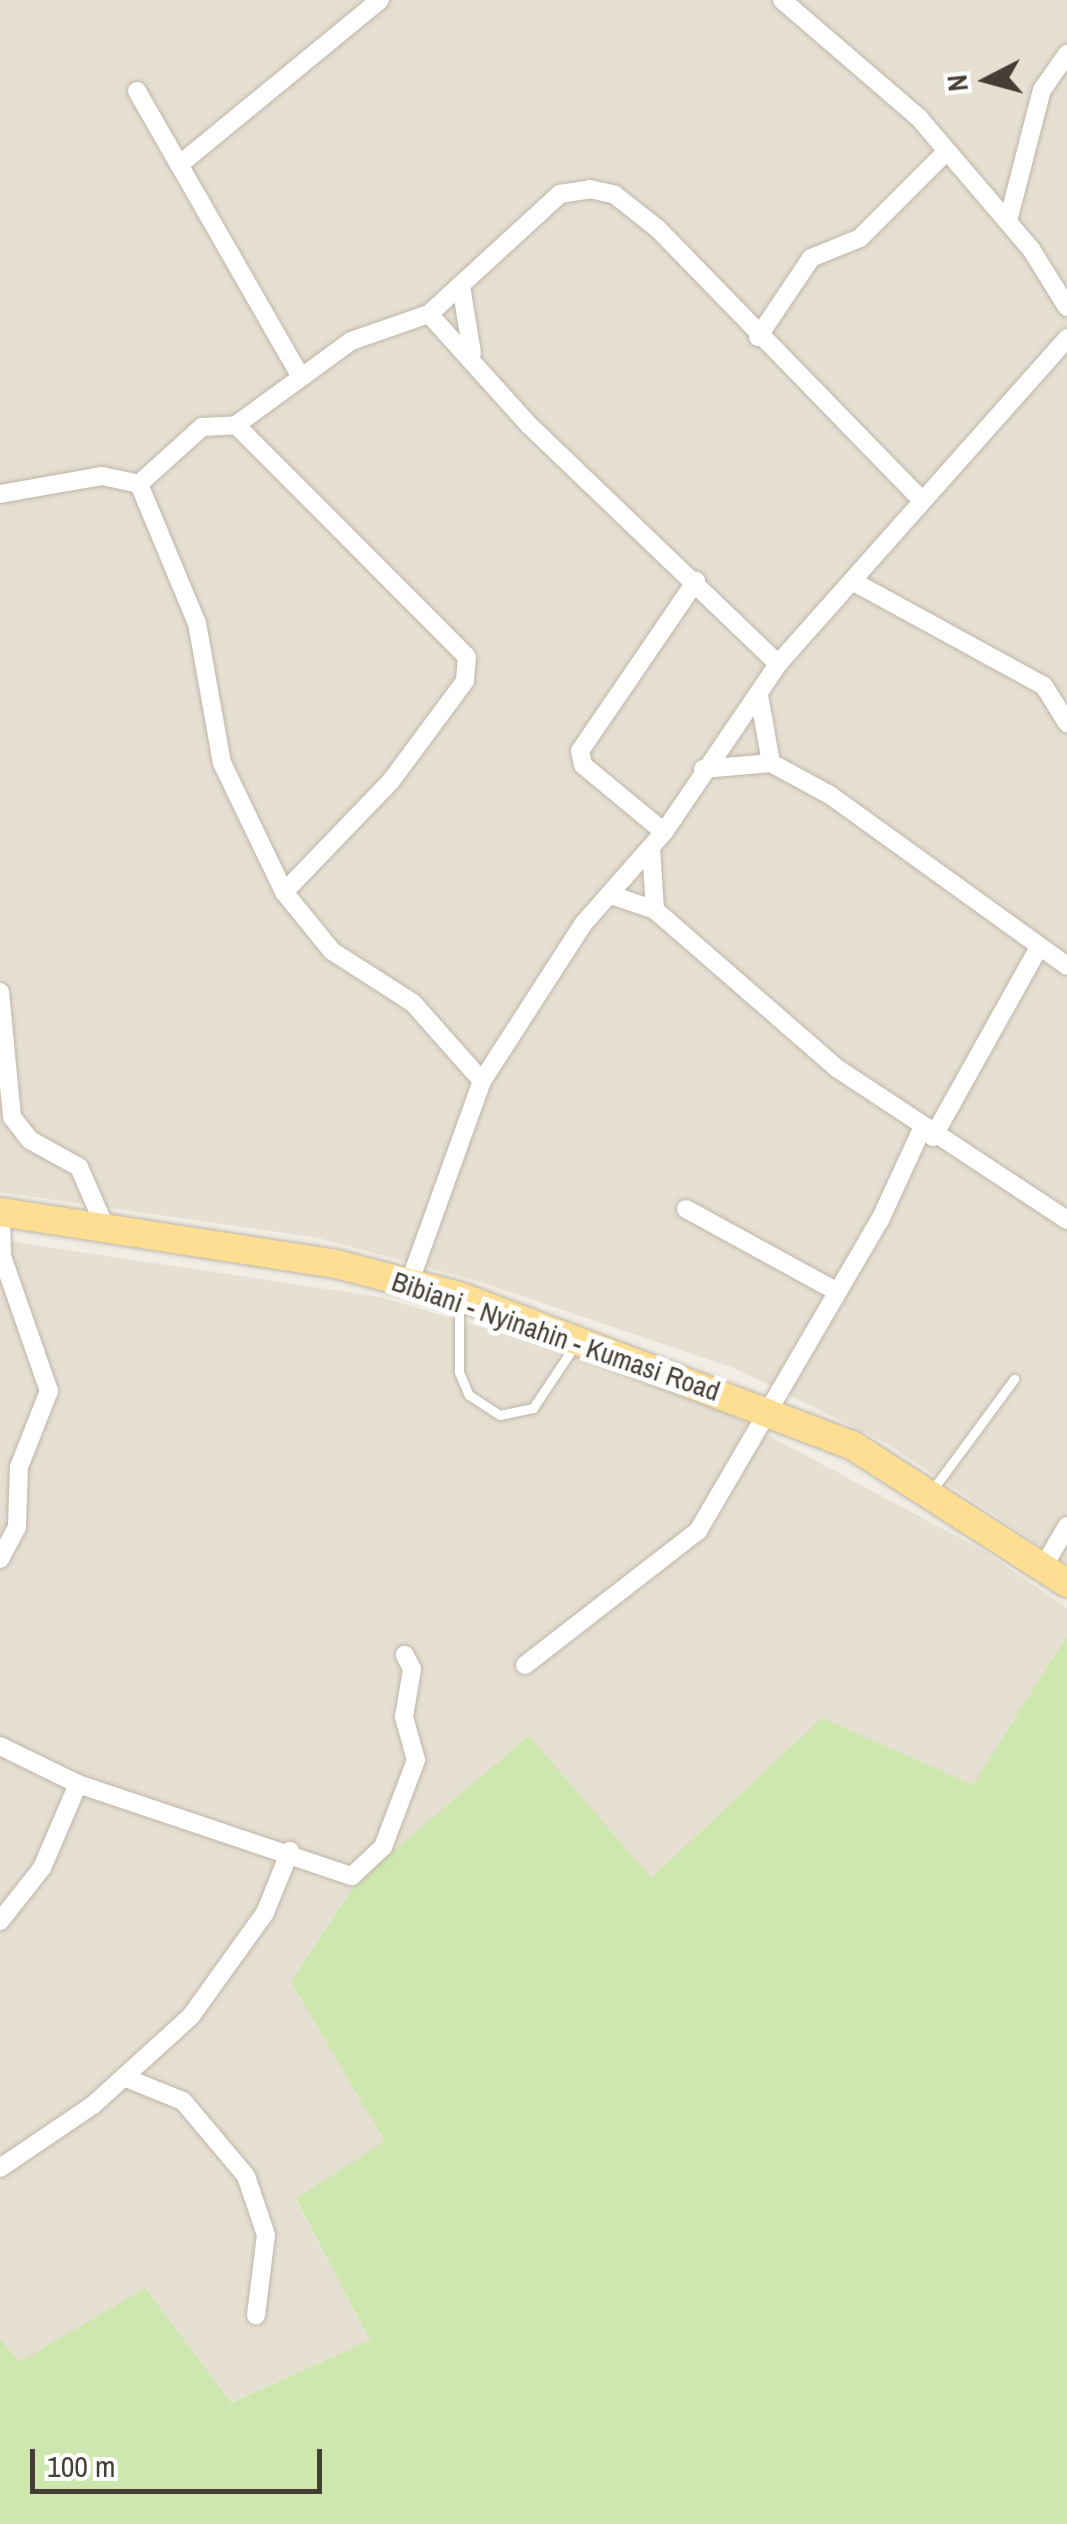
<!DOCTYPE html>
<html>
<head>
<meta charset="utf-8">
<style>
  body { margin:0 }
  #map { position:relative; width:1067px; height:2524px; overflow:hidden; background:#f2eee5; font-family:"Archivo Narrow",sans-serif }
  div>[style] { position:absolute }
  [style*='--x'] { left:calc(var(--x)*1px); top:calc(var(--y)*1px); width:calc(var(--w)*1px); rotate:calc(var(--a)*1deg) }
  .residential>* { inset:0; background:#e6e0d3 }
  .green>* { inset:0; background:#cee7ae }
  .roads { filter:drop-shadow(0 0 2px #beb6a8) drop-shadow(0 0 2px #beb6a8) }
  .lane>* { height:9px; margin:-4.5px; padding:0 4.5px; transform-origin:4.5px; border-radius:4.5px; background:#fff }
  .street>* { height:18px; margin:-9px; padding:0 9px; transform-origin:9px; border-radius:9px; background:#fff }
  .primary>* { height:28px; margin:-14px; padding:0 14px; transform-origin:14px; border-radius:14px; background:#fdde93 }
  span { translate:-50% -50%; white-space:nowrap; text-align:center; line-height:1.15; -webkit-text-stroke:10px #fff; paint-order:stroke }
  .street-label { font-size:28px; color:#453e35 }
  .north { position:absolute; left:937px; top:30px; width:100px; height:100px; -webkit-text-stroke:8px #fff; paint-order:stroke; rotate:264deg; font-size:28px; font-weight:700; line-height:40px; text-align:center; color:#453e35 }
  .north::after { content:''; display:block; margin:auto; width:35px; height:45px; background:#453e35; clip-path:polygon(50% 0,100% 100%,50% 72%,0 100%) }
  .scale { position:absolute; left:30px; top:2449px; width:292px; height:45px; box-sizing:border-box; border:5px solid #453e35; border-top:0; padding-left:12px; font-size:30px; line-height:35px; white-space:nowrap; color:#453e35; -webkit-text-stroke:8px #fff; paint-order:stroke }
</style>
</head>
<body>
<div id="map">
  <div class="residential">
    <i style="clip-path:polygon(0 0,1067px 0,1067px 1563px,886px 1443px,736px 1369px,481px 1282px,318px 1238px,0 1192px)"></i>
    <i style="clip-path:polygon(0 1240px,381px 1297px,674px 1385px,984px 1551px,1067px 1608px,1067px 1636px,973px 1786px,822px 1719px,651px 1878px,291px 1982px,386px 2141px,296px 2200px,370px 2340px,230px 2403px,145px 2289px,20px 2363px,0 2339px)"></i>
  </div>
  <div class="green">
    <i style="clip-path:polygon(1067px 1636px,1067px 2524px,0 2524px,0 2339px,20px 2362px,145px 2288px,231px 2403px,370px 2340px,296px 2199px,385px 2141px,291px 1982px,358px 1881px,529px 1736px,651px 1878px,822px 1718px,973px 1785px)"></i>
  </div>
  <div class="roads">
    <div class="lane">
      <i style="--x:459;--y:1300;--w:72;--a:90"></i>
      <i style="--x:459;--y:1372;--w:25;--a:67"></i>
      <i style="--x:469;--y:1395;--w:37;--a:33"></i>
      <i style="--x:500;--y:1415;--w:34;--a:-12"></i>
      <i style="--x:533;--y:1408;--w:76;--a:-56.3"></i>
      <i style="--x:933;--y:1489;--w:137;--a:-53.6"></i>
    </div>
    <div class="street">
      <i style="--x:782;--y:0;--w:181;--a:40.7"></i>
      <i style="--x:919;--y:118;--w:172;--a:49.5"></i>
      <i style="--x:1031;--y:249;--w:68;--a:58.2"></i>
      <i style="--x:137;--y:91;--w:326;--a:60.2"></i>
      <i style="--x:179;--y:165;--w:260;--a:-39.4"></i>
      <i style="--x:1008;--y:221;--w:135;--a:-75.5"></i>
      <i style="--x:1042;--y:90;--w:44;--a:-55.2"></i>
      <i style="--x:461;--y:286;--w:68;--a:80.7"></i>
      <i style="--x:429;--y:314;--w:151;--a:48"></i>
      <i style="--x:530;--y:426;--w:344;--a:43.8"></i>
      <i style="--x:758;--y:337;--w:95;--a:-56.1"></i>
      <i style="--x:811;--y:258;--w:53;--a:-22.2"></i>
      <i style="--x:860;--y:238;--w:122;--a:-45"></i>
      <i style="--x:236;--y:425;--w:142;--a:-36.1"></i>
      <i style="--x:351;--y:341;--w:83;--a:-19.1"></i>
      <i style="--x:429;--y:314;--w:178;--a:-42.5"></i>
      <i style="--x:560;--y:194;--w:30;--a:-9"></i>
      <i style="--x:590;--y:189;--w:26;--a:13"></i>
      <i style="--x:615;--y:195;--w:55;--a:38.3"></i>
      <i style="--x:658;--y:229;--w:376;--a:45.8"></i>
      <i style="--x:139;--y:484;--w:85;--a:-42.1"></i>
      <i style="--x:202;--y:427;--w:34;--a:-3"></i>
      <i style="--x:236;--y:425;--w:327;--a:45.1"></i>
      <i style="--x:467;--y:657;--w:24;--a:95"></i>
      <i style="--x:465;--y:681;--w:124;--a:126.5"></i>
      <i style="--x:391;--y:781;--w:154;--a:133.9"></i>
      <i style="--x:0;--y:494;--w:104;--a:-10"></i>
      <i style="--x:102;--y:476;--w:38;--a:12"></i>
      <i style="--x:139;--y:484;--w:151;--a:67.4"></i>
      <i style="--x:197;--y:623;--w:142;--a:79.9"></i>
      <i style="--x:222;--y:763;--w:143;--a:64.3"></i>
      <i style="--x:284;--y:892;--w:76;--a:50.9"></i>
      <i style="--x:332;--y:951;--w:96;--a:32.7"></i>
      <i style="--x:413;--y:1003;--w:104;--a:48.5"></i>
      <i style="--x:854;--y:582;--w:217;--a:28.7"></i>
      <i style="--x:1044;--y:686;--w:44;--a:58.1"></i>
      <i style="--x:759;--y:695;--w:69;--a:80"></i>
      <i style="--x:703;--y:769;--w:68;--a:-5"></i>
      <i style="--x:771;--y:763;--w:67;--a:28.5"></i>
      <i style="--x:830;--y:795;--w:292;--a:35.8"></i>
      <i style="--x:664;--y:832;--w:105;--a:-140.4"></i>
      <i style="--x:583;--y:765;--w:14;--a:-102"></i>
      <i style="--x:580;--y:751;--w:206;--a:-55.7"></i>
      <i style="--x:651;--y:847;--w:63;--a:86.4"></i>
      <i style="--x:611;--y:895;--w:46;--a:18.8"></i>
      <i style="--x:655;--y:910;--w:242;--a:41"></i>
      <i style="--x:838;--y:1069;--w:274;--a:33.4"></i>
      <i style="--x:0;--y:992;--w:126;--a:84.5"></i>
      <i style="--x:12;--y:1117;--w:29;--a:52"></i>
      <i style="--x:30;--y:1140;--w:56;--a:28.9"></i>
      <i style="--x:79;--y:1167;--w:68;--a:66.5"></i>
      <i style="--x:933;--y:1137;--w:218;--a:-60.8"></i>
      <i style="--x:686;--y:1209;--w:171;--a:28.7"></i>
      <i style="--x:410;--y:1281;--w:213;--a:-70.2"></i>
      <i style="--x:482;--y:1081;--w:188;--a:-57.2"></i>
      <i style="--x:584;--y:923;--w:121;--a:-48.7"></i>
      <i style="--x:664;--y:832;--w:203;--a:-55.8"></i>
      <i style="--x:778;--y:664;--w:436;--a:-48.4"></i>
      <i style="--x:0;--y:1559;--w:36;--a:-62"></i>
      <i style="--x:17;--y:1527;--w:60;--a:-88.1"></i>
      <i style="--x:19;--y:1467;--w:82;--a:-68.5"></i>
      <i style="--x:49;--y:1391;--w:143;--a:-109.2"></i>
      <i style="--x:2;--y:1256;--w:44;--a:-91.3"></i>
      <i style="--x:1045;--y:1564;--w:44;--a:-59.9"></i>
      <i style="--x:525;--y:1665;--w:219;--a:-37.8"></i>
      <i style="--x:698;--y:1531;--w:360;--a:-59.7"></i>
      <i style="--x:880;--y:1220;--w:98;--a:-65.3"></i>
      <i style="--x:0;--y:1746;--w:87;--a:26"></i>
      <i style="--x:78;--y:1784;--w:91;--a:113.2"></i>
      <i style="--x:42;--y:1868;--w:68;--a:128.4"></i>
      <i style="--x:78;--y:1784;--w:289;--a:18.6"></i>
      <i style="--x:352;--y:1876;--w:42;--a:-43.1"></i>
      <i style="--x:383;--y:1847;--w:93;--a:-69.2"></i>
      <i style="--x:416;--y:1760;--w:45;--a:-105.6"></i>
      <i style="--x:404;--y:1717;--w:49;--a:-80.5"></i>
      <i style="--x:412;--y:1669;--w:16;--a:-117"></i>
      <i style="--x:126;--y:2078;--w:61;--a:22"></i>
      <i style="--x:183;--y:2101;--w:98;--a:50"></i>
      <i style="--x:246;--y:2176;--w:62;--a:71.3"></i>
      <i style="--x:266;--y:2235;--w:81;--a:97.1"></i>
      <i style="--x:0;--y:2168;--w:112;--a:-34.1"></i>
      <i style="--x:93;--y:2105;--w:132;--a:-42.2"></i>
      <i style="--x:191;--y:2016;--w:127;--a:-54.3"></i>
      <i style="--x:265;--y:1913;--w:67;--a:-68"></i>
    </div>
    <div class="primary">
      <i style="--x:0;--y:1212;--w:340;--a:8.8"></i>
      <i style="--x:336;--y:1264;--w:127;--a:14.6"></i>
      <i style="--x:459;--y:1296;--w:420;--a:20.8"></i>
      <i style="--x:852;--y:1445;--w:255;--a:32.7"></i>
    </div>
  </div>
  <div class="street-label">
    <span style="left:556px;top:1336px;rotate:19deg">Bibiani - Nyinahin - Kumasi Road</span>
  </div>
  <div class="north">N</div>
  <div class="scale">100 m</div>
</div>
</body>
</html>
